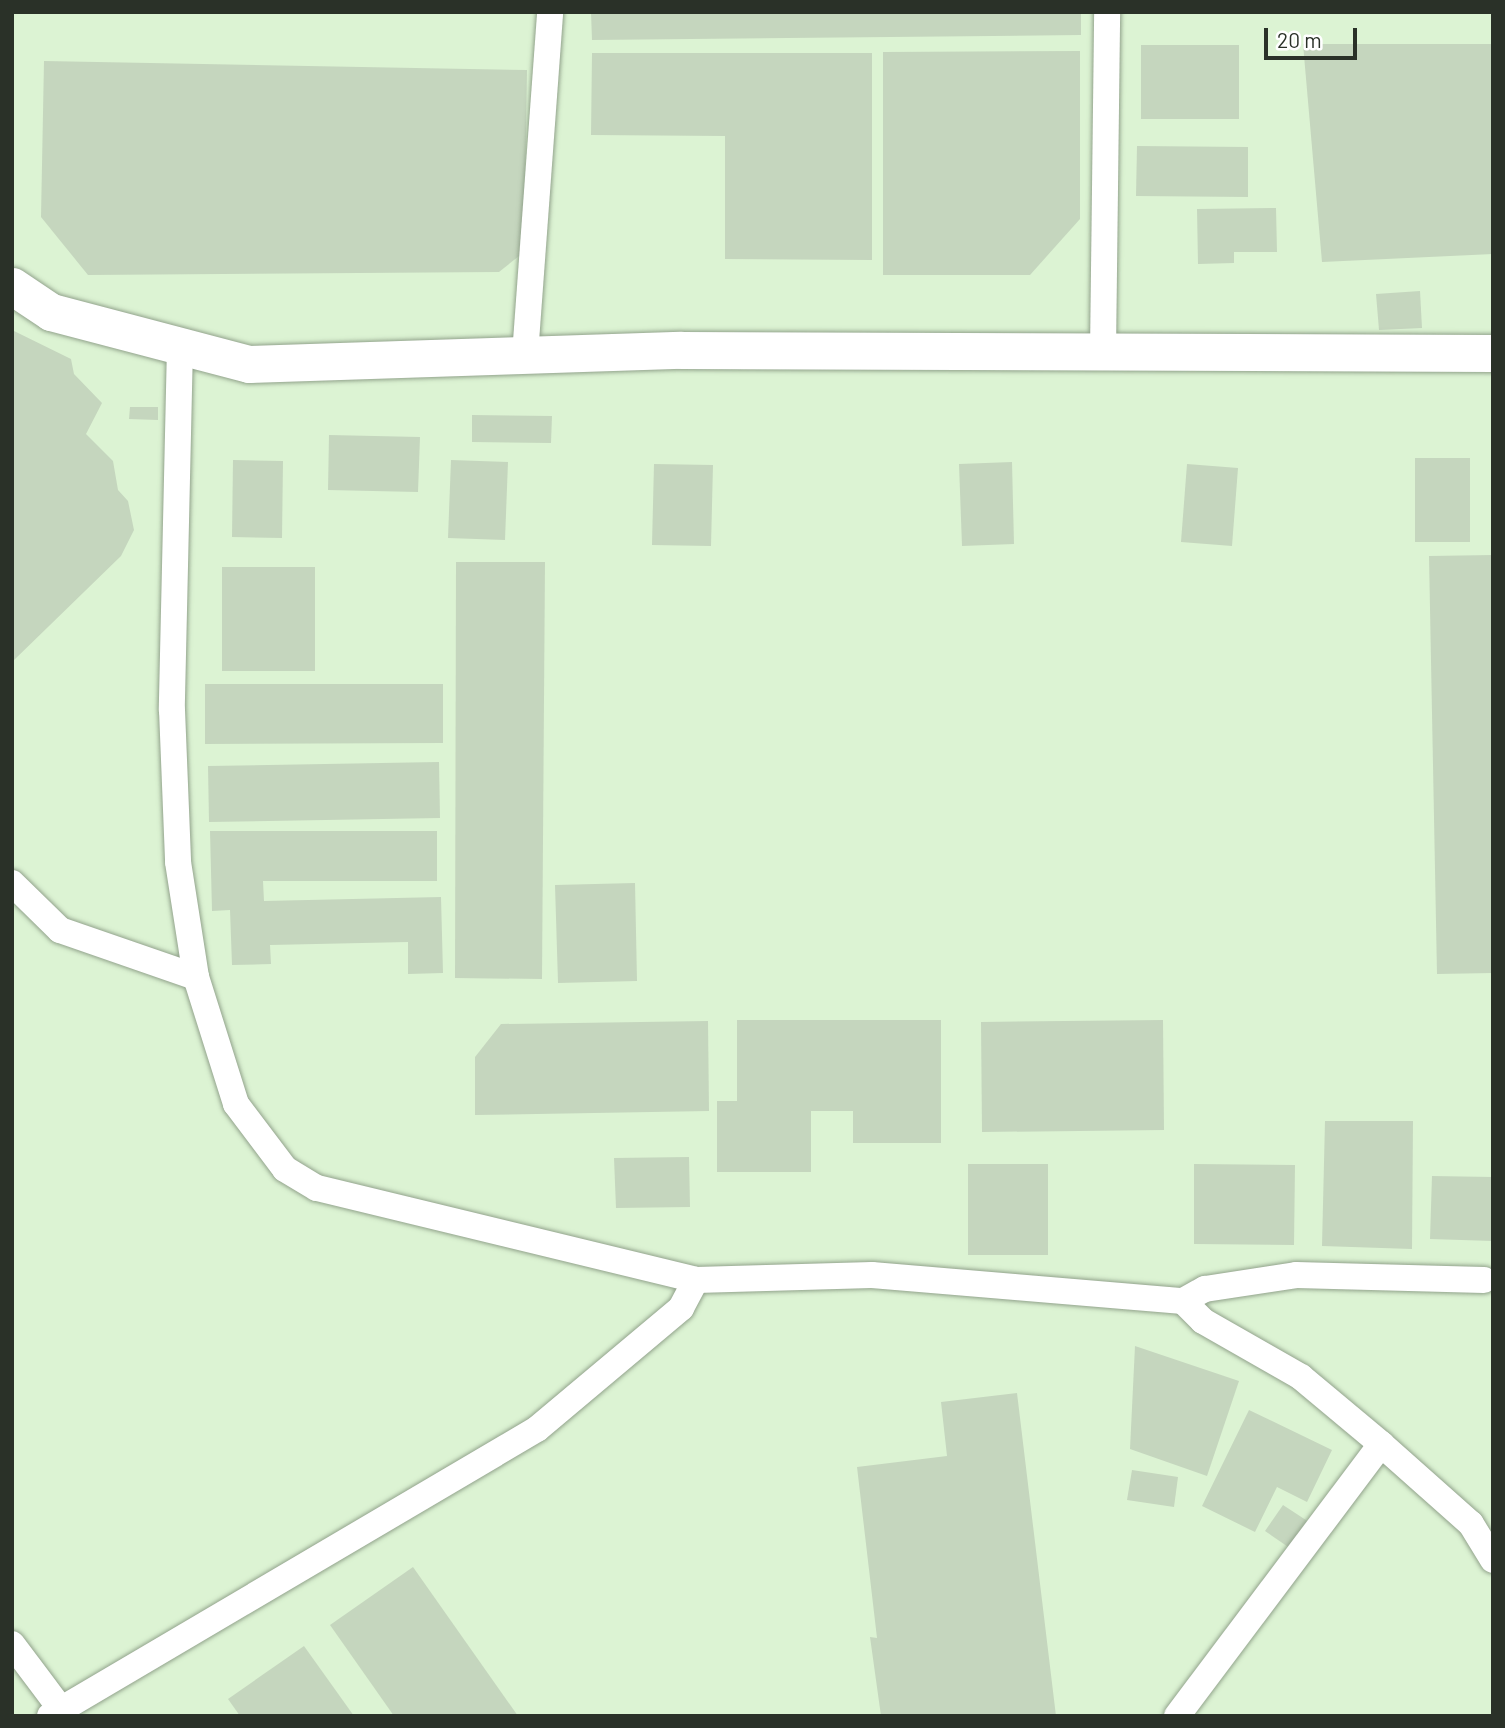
<!DOCTYPE html>
<html>
<head>
<meta charset="utf-8">
<style>
  body { margin:0 }
  #map { position:relative; width:1505px; height:1728px; overflow:hidden; background:#eafce3; font-family:Barlow,sans-serif }
  div>[style] { position:absolute }
  [style*='--x'] { left:calc(var(--x)*1px); top:calc(var(--y)*1px); width:calc(var(--w)*1px); rotate:calc(var(--a)*1deg) }
  .built>* { inset:0; background:#dcf3d3 }
  .building>* { inset:0; background:#c5d6be }
  .roads { filter:drop-shadow(0 0 2px #92a38c) drop-shadow(0 0 2px #92a38c) }
  .street>* { height:26px; margin:-13px; padding:0 13px; transform-origin:13px; border-radius:13px; background:#fff }
  .secondary>* { height:37px; margin:-18.5px; padding:0 18.5px; transform-origin:18.5px; border-radius:18.5px; background:#fff }
  span { translate:-50% -50%; white-space:nowrap; text-align:center; line-height:1.15; -webkit-text-stroke:7px #fff; paint-order:stroke }
  .frame { position:absolute; inset:0; border:14px solid #2a3128; pointer-events:none }
  .scale { position:absolute; left:1264px; top:28px; width:93px; height:32px; box-sizing:border-box; border:4px solid #2a3128; border-top:0; padding-left:9px; font-size:21px; line-height:24px; white-space:nowrap; color:#2a3128; -webkit-text-stroke:5px #fff; paint-order:stroke }
</style>
</head>
<body>
<div id="map">
  <div class="built">
    <i style="clip-path:polygon(12px 12px,1493px 12px,1493px 1716px,12px 1716px)"></i>
  </div>
  <div class="building">
    <i style="clip-path:polygon(591px 12px,1081px 12px,1081px 35px,592px 40px)"></i>
    <i style="clip-path:polygon(1303px 44px,1493px 44px,1493px 254px,1322px 262px)"></i>
    <i style="clip-path:polygon(1141px 45px,1239px 45px,1239px 119px,1141px 119px)"></i>
    <i style="clip-path:polygon(1080px 51px,1080px 219px,1030px 275px,883px 275px,883px 52px)"></i>
    <i style="clip-path:polygon(592px 53px,872px 53px,872px 260px,725px 259px,725px 136px,591px 135px)"></i>
    <i style="clip-path:polygon(44px 61px,527px 70px,524px 252px,499px 272px,88px 275px,41px 217px)"></i>
    <i style="clip-path:polygon(1137px 146px,1248px 147px,1248px 197px,1136px 196px)"></i>
    <i style="clip-path:polygon(1276px 208px,1277px 252px,1234px 252px,1234px 263px,1198px 264px,1197px 209px)"></i>
    <i style="clip-path:polygon(1420px 291px,1422px 328px,1379px 330px,1376px 294px)"></i>
    <i style="clip-path:polygon(12px 330px,71px 359px,74px 374px,102px 403px,86px 434px,113px 461px,118px 490px,128px 501px,134px 530px,121px 556px,12px 662px)"></i>
    <i style="clip-path:polygon(130px 407px,158px 407px,158px 420px,129px 419px)"></i>
    <i style="clip-path:polygon(472px 415px,552px 416px,551px 443px,472px 442px)"></i>
    <i style="clip-path:polygon(329px 435px,420px 437px,418px 492px,328px 490px)"></i>
    <i style="clip-path:polygon(1415px 458px,1470px 458px,1470px 542px,1415px 542px)"></i>
    <i style="clip-path:polygon(233px 460px,283px 461px,282px 538px,232px 537px)"></i>
    <i style="clip-path:polygon(451px 460px,508px 462px,505px 540px,448px 538px)"></i>
    <i style="clip-path:polygon(1012px 462px,1014px 544px,962px 546px,959px 464px)"></i>
    <i style="clip-path:polygon(654px 464px,713px 465px,711px 546px,652px 545px)"></i>
    <i style="clip-path:polygon(1187px 464px,1238px 468px,1232px 546px,1181px 542px)"></i>
    <i style="clip-path:polygon(1493px 555px,1493px 973px,1437px 974px,1429px 556px)"></i>
    <i style="clip-path:polygon(456px 562px,545px 562px,542px 979px,455px 978px)"></i>
    <i style="clip-path:polygon(222px 567px,315px 567px,315px 671px,222px 671px)"></i>
    <i style="clip-path:polygon(205px 684px,443px 684px,443px 743px,205px 744px)"></i>
    <i style="clip-path:polygon(439px 762px,440px 818px,209px 822px,208px 766px)"></i>
    <i style="clip-path:polygon(210px 831px,437px 831px,437px 881px,263px 881px,264px 901px,441px 897px,443px 973px,408px 974px,408px 942px,270px 945px,271px 964px,232px 965px,230px 910px,212px 911px)"></i>
    <i style="clip-path:polygon(635px 883px,637px 981px,558px 983px,555px 885px)"></i>
    <i style="clip-path:polygon(737px 1020px,941px 1020px,941px 1143px,853px 1143px,853px 1111px,811px 1111px,811px 1172px,717px 1172px,717px 1101px,737px 1101px)"></i>
    <i style="clip-path:polygon(1163px 1020px,1164px 1130px,982px 1132px,981px 1022px)"></i>
    <i style="clip-path:polygon(708px 1021px,709px 1111px,475px 1115px,475px 1057px,501px 1024px)"></i>
    <i style="clip-path:polygon(1325px 1121px,1413px 1121px,1412px 1249px,1322px 1246px)"></i>
    <i style="clip-path:polygon(689px 1157px,690px 1207px,616px 1208px,614px 1158px)"></i>
    <i style="clip-path:polygon(968px 1164px,1048px 1164px,1048px 1255px,968px 1255px)"></i>
    <i style="clip-path:polygon(1194px 1164px,1295px 1165px,1294px 1245px,1194px 1244px)"></i>
    <i style="clip-path:polygon(1432px 1176px,1493px 1177px,1493px 1241px,1430px 1239px)"></i>
    <i style="clip-path:polygon(1135px 1346px,1239px 1381px,1207px 1476px,1130px 1449px)"></i>
    <i style="clip-path:polygon(1017px 1393px,1056px 1716px,881px 1716px,870px 1637px,877px 1638px,857px 1467px,947px 1456px,941px 1402px)"></i>
    <i style="clip-path:polygon(1249px 1410px,1332px 1450px,1307px 1502px,1277px 1487px,1255px 1532px,1202px 1506px)"></i>
    <i style="clip-path:polygon(1132px 1470px,1178px 1477px,1174px 1507px,1127px 1500px)"></i>
    <i style="clip-path:polygon(1283px 1505px,1312px 1524px,1294px 1551px,1265px 1531px)"></i>
    <i style="clip-path:polygon(413px 1567px,518px 1716px,394px 1716px,330px 1625px)"></i>
    <i style="clip-path:polygon(304px 1646px,354px 1716px,240px 1716px,228px 1699px)"></i>
  </div>
  <div class="roads">
    <div class="street">
      <i style="--x:180;--y:346;--w:364;--a:91.3"></i>
      <i style="--x:172;--y:710;--w:152;--a:87.7"></i>
      <i style="--x:178;--y:862;--w:116;--a:81.1"></i>
      <i style="--x:196;--y:977;--w:133;--a:72.5"></i>
      <i style="--x:236;--y:1104;--w:81;--a:53"></i>
      <i style="--x:285;--y:1169;--w:37;--a:31"></i>
      <i style="--x:317;--y:1188;--w:390;--a:13.6"></i>
      <i style="--x:696;--y:1280;--w:176;--a:-1.6"></i>
      <i style="--x:872;--y:1275;--w:312;--a:4.8"></i>
      <i style="--x:1183;--y:1301;--w:25;--a:-29"></i>
      <i style="--x:1205;--y:1289;--w:92;--a:-8.7"></i>
      <i style="--x:1296;--y:1275;--w:188;--a:1.5"></i>
      <i style="--x:1103;--y:352;--w:340;--a:-89.3"></i>
      <i style="--x:525;--y:355;--w:344;--a:-85.8"></i>
      <i style="--x:12;--y:883;--w:67;--a:44.4"></i>
      <i style="--x:60;--y:930;--w:144;--a:19.1"></i>
      <i style="--x:1183;--y:1301;--w:28;--a:45"></i>
      <i style="--x:1203;--y:1321;--w:113;--a:29.7"></i>
      <i style="--x:1301;--y:1377;--w:104;--a:39.9"></i>
      <i style="--x:1381;--y:1444;--w:120;--a:41.6"></i>
      <i style="--x:1471;--y:1524;--w:42;--a:58.6"></i>
      <i style="--x:12;--y:1644;--w:80;--a:53.1"></i>
      <i style="--x:50;--y:1716;--w:565;--a:-30.51"></i>
      <i style="--x:537;--y:1429;--w:188;--a:-40"></i>
      <i style="--x:681;--y:1308;--w:32;--a:-62"></i>
      <i style="--x:1177;--y:1716;--w:340;--a:-53.1"></i>
    </div>
    <div class="secondary">
      <i style="--x:12;--y:286;--w:47;--a:33.7"></i>
      <i style="--x:51;--y:312;--w:205;--a:14.7"></i>
      <i style="--x:249;--y:364;--w:432;--a:-1.9"></i>
      <i style="--x:681;--y:350;--w:812;--a:0.21"></i>
    </div>
  </div>
  <div class="frame"></div>
  <div class="scale">20 m</div>
</div>
</body>
</html>
